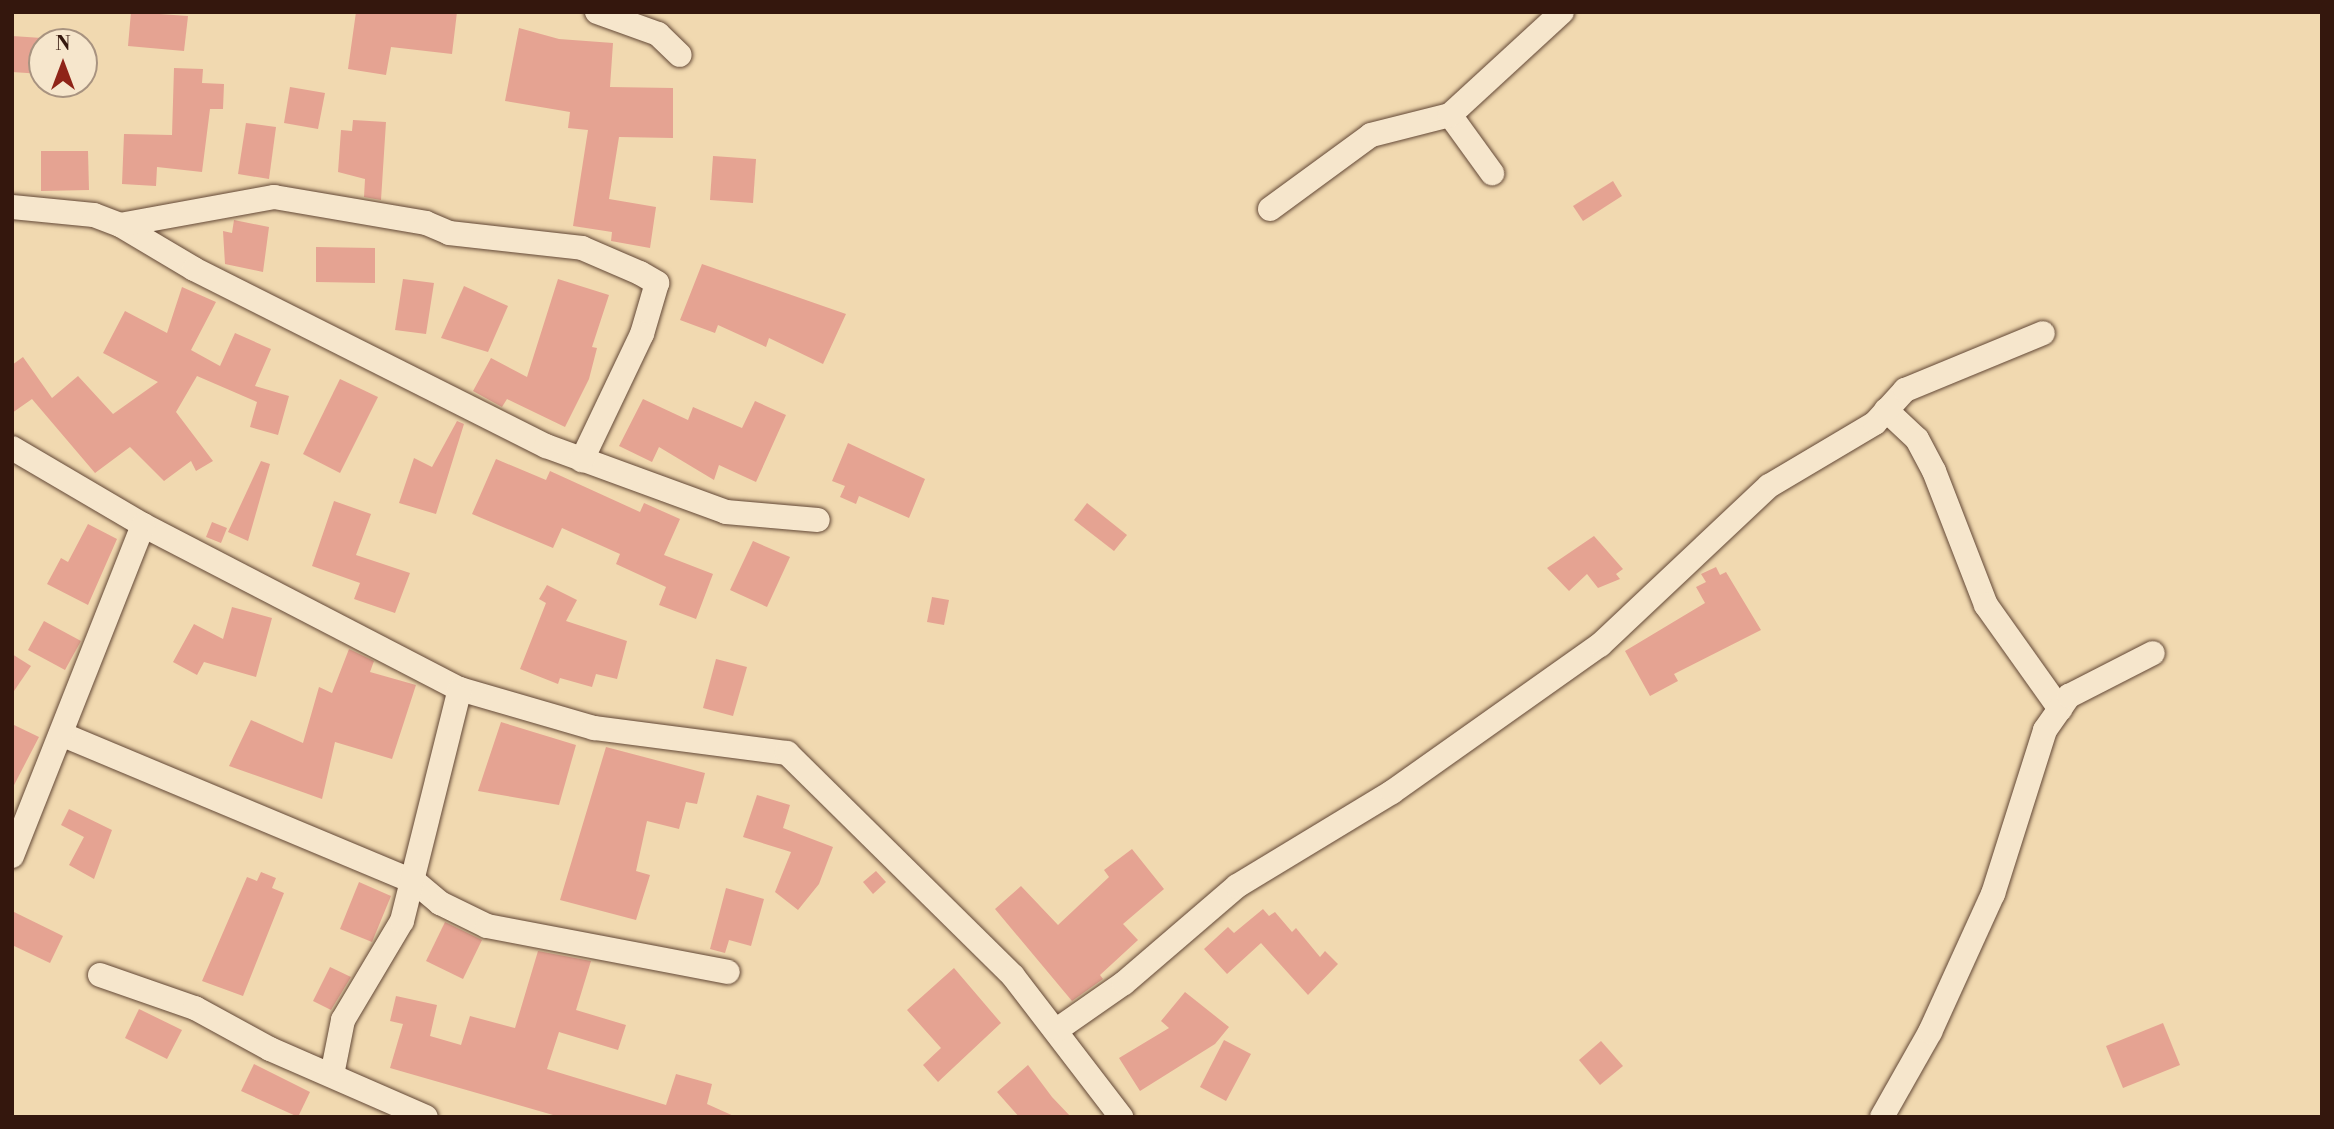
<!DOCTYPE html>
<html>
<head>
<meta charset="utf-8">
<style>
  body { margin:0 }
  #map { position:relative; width:2334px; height:1129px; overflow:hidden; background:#f1d9b0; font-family:"Libre Bodoni",serif }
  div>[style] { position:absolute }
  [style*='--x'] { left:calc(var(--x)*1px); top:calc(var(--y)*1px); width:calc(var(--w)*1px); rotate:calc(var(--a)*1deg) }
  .building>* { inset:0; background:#e5a392 }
  .roads { filter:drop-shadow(0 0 2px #634836) drop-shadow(0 0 2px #634836) }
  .minor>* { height:24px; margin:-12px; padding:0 12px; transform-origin:12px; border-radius:12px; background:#f6e6cc }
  span { translate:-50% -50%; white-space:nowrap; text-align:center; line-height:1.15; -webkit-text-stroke:5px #f6e6cc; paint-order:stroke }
  .frame { position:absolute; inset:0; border:14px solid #34170d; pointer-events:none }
  .north { position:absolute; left:28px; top:28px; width:70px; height:70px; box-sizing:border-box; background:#f6e6cc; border:2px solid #a89380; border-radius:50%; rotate:0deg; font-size:19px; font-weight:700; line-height:28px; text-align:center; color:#34170d }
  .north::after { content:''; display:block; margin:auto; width:24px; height:32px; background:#8f2418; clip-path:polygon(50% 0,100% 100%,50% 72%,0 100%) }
</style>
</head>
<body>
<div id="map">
  <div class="building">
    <i style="clip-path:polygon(131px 12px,188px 16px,184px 51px,128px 46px)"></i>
    <i style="clip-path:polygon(356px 12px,457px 12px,452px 54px,391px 47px,386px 75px,348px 69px)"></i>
    <i style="clip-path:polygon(519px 28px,559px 39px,613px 43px,610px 87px,673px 88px,673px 138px,619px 137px,609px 199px,656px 207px,650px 248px,611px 241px,612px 232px,573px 226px,588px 130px,568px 128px,570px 112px,505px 101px)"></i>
    <i style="clip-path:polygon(12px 36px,42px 38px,42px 74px,12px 72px)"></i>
    <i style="clip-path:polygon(174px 68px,203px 69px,202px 83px,224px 84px,223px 109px,210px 109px,202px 172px,157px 167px,156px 186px,122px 184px,124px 134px,172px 135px)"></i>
    <i style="clip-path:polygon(290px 87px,325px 93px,318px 129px,284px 123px)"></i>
    <i style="clip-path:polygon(353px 120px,386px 122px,381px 200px,364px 197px,365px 179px,338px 172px,341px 130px,352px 131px)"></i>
    <i style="clip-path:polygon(246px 123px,276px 127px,269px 179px,238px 174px)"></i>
    <i style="clip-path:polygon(41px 151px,88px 151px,89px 190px,41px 191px)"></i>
    <i style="clip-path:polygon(713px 156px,756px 159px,753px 203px,710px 200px)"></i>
    <i style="clip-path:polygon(1613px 181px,1622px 196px,1583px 221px,1573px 206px)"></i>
    <i style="clip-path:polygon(234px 220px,269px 227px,263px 272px,225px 264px,223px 231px,232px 233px)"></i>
    <i style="clip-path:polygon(316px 247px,375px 248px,375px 283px,316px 282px)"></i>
    <i style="clip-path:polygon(702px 264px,846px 314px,823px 364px,769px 338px,766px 347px,718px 325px,715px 333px,680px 320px)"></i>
    <i style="clip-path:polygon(403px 279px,434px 283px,426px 334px,395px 330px)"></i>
    <i style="clip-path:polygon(558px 279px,609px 295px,592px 347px,597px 348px,589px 379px,565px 427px,507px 399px,502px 407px,473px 391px,491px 358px,527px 377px)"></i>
    <i style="clip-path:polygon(464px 286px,508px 306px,488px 352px,441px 338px)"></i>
    <i style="clip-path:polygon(182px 287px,216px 302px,191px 350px,220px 366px,235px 333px,271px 349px,255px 386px,289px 396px,278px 435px,250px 427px,257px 402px,197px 376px,176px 412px,213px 461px,196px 471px,191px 461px,164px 481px,130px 447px,95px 473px,32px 399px,12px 413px,12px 365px,23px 357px,52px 398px,78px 376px,113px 414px,158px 382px,103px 353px,125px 311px,167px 333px)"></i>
    <i style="clip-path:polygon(340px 379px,378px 397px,340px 473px,303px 454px)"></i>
    <i style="clip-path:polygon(643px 399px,688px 420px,693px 407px,742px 428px,755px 401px,786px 415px,756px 482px,719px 465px,714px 480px,659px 447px,652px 462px,619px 446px)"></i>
    <i style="clip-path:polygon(457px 421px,464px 424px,436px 514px,399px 503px,414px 458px,432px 467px)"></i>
    <i style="clip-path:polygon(848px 443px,925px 479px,909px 518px,859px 496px,856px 504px,840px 497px,845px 486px,832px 481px)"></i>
    <i style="clip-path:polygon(496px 459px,546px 480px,550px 471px,640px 512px,644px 503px,680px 519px,664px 555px,713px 574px,696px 619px,659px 605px,666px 587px,616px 564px,620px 554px,562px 528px,553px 548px,472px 514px)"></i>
    <i style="clip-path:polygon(261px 461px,270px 464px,248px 541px,228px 532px)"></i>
    <i style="clip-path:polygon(334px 501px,371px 514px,356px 555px,410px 573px,395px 613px,354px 599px,360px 583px,312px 566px)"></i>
    <i style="clip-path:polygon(1087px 503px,1127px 535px,1114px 551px,1074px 520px)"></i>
    <i style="clip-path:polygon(212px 522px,227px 528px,221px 543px,206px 537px)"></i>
    <i style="clip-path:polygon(88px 524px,117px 539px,88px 605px,47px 584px,61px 558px,68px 562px)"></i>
    <i style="clip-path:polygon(1594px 536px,1623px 569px,1616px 574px,1620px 579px,1598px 588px,1587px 574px,1569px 591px,1547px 568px)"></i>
    <i style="clip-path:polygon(753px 541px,790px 557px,767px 607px,730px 590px)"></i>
    <i style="clip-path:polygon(1716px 567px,1720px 575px,1726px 572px,1761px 630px,1674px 674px,1678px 681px,1650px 696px,1625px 651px,1705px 603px,1696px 587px,1706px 582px,1701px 574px)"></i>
    <i style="clip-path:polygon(547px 585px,577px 600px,566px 621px,627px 641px,617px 679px,596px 674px,592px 687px,560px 678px,558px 684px,520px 669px,546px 603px,539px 599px)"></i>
    <i style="clip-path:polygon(932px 597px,949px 600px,944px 625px,927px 622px)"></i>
    <i style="clip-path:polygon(232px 607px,272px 618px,256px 677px,204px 662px,197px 675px,173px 662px,194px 624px,223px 639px)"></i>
    <i style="clip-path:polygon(44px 621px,81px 641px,65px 670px,28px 650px)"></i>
    <i style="clip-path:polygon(349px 649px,374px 661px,370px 672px,416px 685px,392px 759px,335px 742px,322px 799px,229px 766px,251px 720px,303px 743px,319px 687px,332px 693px)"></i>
    <i style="clip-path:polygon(12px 654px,31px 666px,12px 694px)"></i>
    <i style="clip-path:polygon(716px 659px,747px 667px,733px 716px,703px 708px)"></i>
    <i style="clip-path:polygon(501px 722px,576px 745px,559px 805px,478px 791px)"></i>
    <i style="clip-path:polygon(12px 724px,39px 737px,12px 789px)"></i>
    <i style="clip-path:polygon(606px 747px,705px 773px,697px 804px,686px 802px,679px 829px,647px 821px,636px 871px,650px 875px,636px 920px,560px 900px)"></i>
    <i style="clip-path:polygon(757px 795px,790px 805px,783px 828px,833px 847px,819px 884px,798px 910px,775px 892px,791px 852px,743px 837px)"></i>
    <i style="clip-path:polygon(69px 809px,112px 830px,94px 879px,69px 865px,84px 837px,61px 825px)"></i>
    <i style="clip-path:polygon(1132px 849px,1164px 889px,1123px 924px,1138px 940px,1100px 975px,1103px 979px,1072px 1001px,995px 909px,1021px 886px,1058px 925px,1109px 877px,1104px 870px)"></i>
    <i style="clip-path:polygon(876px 871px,886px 882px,873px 894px,863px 882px)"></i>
    <i style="clip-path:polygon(261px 872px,276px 878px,272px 888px,284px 893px,243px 996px,202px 981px,247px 877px,257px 881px)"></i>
    <i style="clip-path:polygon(359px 882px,391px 896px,372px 942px,340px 929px)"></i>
    <i style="clip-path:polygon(726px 888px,764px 899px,751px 946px,729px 940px,725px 953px,710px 949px)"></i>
    <i style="clip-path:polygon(1263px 909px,1269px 916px,1275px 912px,1292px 932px,1296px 928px,1320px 957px,1325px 951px,1338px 964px,1308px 995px,1261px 943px,1227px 974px,1204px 949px,1228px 927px,1234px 933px)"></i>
    <i style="clip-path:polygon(12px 911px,63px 936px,50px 963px,12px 945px)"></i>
    <i style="clip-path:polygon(445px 922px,482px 940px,463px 979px,426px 961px)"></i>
    <i style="clip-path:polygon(538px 951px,591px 961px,576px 1010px,626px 1025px,618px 1050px,559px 1032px,547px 1069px,666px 1105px,676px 1074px,712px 1084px,707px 1104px,736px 1117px,560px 1117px,390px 1068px,403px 1024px,390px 1021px,396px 996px,437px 1005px,430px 1036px,461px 1045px,470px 1016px,515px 1028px)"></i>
    <i style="clip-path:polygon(330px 967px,351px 977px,331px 1010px,313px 1001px)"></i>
    <i style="clip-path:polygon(954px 968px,1001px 1023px,938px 1082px,923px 1065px,941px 1048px,907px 1010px)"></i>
    <i style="clip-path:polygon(1185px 992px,1229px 1027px,1215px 1044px,1140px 1091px,1119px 1058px,1169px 1028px,1161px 1021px)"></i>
    <i style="clip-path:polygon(139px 1009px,182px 1030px,167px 1059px,125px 1038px)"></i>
    <i style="clip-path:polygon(2163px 1023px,2180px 1065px,2123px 1088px,2106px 1046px)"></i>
    <i style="clip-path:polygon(1224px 1040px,1251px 1054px,1226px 1101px,1200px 1087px)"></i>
    <i style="clip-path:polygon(1601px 1041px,1623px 1066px,1600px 1085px,1579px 1060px)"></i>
    <i style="clip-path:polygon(254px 1064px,310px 1092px,298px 1117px,241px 1091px)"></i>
    <i style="clip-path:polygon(1028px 1065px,1052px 1097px,1071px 1117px,1019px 1117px,997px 1092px)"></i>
  </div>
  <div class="roads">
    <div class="minor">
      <i style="--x:597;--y:12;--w:65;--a:19.8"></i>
      <i style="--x:658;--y:34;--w:30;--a:44"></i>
      <i style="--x:1450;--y:115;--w:72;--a:54.1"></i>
      <i style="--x:12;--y:207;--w:82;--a:5.6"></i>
      <i style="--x:94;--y:215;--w:28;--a:21"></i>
      <i style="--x:120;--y:225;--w:86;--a:30.7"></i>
      <i style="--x:194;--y:269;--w:394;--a:26.7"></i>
      <i style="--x:546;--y:446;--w:192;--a:20.1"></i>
      <i style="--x:726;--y:512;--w:92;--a:5"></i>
      <i style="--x:1270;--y:209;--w:125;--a:-36.2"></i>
      <i style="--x:1371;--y:135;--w:81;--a:-14.2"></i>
      <i style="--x:1450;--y:115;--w:152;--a:-42.6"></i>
      <i style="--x:120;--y:225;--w:157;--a:-10.3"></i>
      <i style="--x:274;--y:197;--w:154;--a:9.7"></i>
      <i style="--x:426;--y:223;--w:25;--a:23"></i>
      <i style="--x:449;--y:233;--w:134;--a:6.4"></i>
      <i style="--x:582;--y:248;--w:63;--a:23.3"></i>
      <i style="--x:640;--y:273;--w:20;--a:30"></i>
      <i style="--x:657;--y:283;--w:53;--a:106.4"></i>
      <i style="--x:642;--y:334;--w:140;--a:115.5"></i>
      <i style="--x:1886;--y:410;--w:42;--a:43.1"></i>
      <i style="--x:1917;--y:439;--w:36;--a:62"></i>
      <i style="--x:1934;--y:471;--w:144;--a:68.8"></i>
      <i style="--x:1986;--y:605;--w:128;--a:54.6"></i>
      <i style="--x:12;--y:448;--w:152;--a:30.4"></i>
      <i style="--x:143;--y:525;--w:357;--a:27.4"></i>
      <i style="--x:460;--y:689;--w:140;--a:16.2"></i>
      <i style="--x:594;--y:728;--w:195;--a:7.4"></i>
      <i style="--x:787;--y:753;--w:317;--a:44.6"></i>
      <i style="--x:1013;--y:976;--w:178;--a:52.5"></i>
      <i style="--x:61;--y:734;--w:384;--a:22.7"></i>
      <i style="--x:415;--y:882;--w:33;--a:40"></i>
      <i style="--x:440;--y:903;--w:52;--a:26.1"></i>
      <i style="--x:487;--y:926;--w:245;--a:10.8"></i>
      <i style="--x:12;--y:856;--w:356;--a:-68.4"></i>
      <i style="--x:100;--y:975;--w:101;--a:19.2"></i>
      <i style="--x:195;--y:1008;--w:85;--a:28.7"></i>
      <i style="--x:270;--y:1049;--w:170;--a:23.6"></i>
      <i style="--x:1058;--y:1029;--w:80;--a:-34.9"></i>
      <i style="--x:1124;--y:983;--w:149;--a:-40.6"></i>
      <i style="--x:1237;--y:886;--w:181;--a:-31.2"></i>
      <i style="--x:1392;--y:792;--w:255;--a:-35.3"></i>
      <i style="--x:1600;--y:645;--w:232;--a:-43.3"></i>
      <i style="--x:1769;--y:486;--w:123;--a:-30.7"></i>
      <i style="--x:1875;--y:423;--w:45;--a:-47.7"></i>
      <i style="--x:1905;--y:390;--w:149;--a:-22.4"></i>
      <i style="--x:332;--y:1075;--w:56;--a:-78.7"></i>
      <i style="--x:343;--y:1020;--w:115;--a:-59.2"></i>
      <i style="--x:402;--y:921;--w:239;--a:-76"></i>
      <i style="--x:1882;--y:1117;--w:98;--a:-60.5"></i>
      <i style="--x:1930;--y:1032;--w:152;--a:-65.5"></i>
      <i style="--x:1993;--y:894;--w:172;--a:-72.4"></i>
      <i style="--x:2045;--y:730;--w:42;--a:-54.8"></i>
      <i style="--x:2069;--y:696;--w:94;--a:-27.1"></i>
    </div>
  </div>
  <div class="frame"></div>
  <div class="north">N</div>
</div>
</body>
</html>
